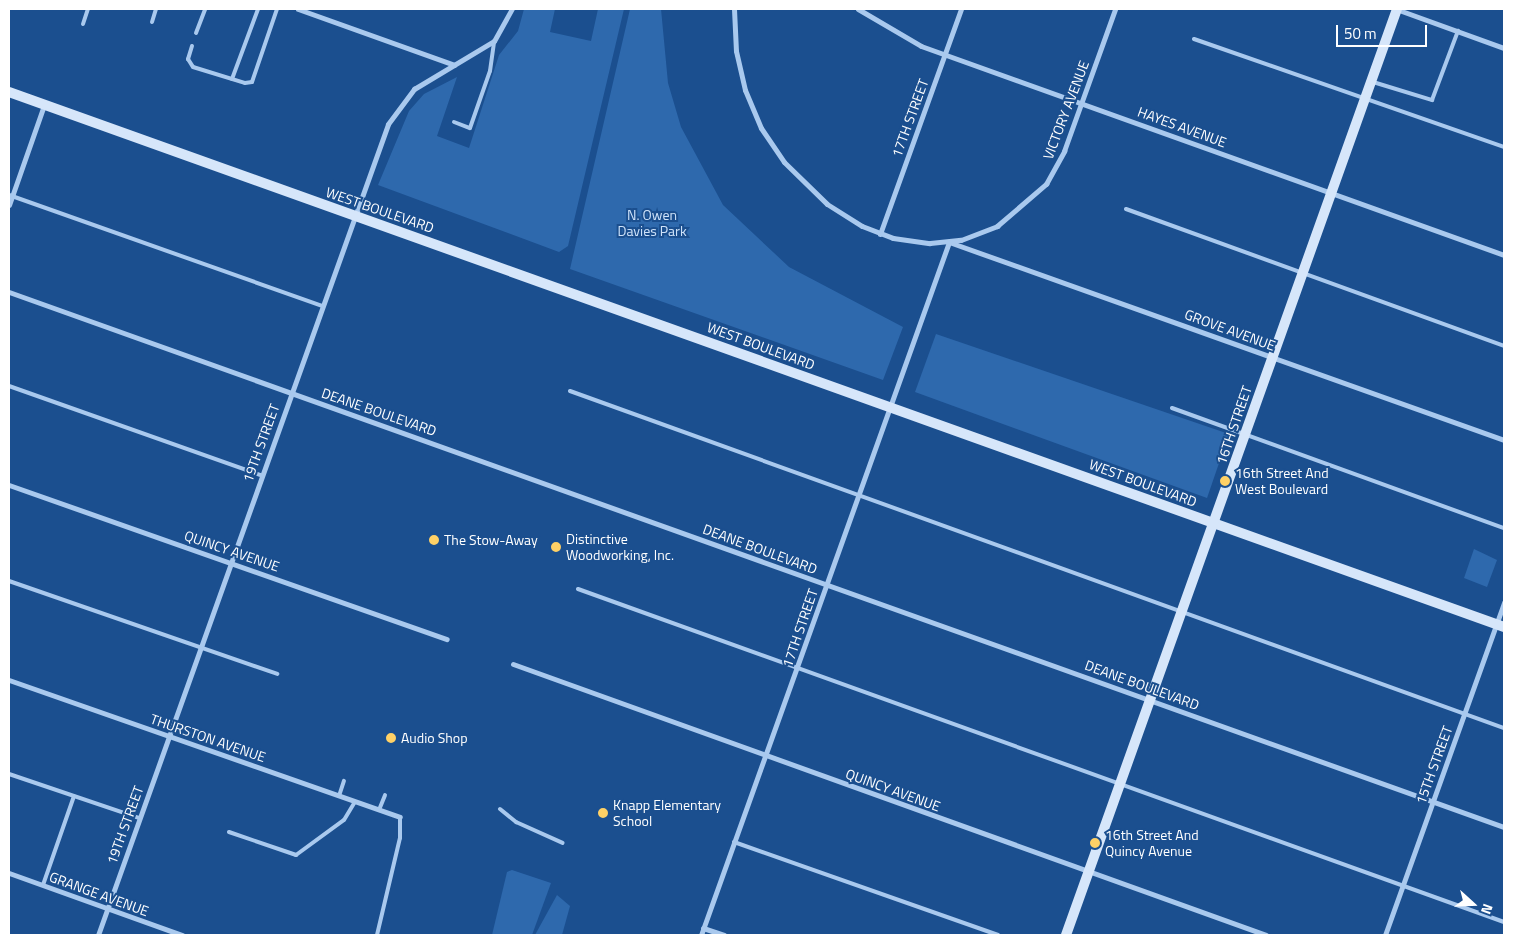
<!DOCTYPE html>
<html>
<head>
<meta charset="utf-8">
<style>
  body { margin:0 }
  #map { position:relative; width:1513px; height:944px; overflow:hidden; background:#1b4f8f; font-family:"Titillium Web",sans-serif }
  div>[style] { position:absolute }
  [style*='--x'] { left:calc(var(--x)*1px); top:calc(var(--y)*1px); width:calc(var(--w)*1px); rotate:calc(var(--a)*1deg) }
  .green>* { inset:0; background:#2e69ad }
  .lane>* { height:4px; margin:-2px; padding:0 2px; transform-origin:2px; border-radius:2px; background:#a9c9ee }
  .street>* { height:5px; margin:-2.5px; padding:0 2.5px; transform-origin:2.5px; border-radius:2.5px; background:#a9c9ee }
  .secondary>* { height:10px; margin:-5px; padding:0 5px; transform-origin:5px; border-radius:5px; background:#d6e6fa }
  .dots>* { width:14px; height:14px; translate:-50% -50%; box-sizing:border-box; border:2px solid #1b4f8f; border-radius:50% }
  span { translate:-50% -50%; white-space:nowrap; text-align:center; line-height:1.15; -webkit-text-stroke:4px #1b4f8f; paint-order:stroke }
  .street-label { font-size:14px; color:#fff }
  .park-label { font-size:14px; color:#cfe3fa }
  .poi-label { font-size:14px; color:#fff }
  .left { translate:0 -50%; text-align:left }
  .frame { position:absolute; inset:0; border:10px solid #fff; pointer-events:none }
  .north { position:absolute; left:1448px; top:879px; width:50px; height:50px; -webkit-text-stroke:4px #1b4f8f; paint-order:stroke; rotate:110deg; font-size:14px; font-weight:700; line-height:20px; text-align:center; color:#fff }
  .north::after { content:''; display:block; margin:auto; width:18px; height:22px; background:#fff; clip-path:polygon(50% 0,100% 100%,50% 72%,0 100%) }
  .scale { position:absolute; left:1336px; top:25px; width:91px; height:22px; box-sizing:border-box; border:2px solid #fff; border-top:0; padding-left:6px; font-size:15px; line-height:18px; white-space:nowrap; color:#fff; -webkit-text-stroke:4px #1b4f8f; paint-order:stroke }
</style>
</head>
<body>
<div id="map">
  <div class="green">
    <i style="clip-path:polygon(524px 9px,555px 9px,550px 32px,591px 41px,598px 9px,624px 9px,568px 246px,559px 252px,378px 185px,409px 111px,424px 94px,457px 77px,437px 136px,469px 148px,499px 55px,518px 31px)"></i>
    <i style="clip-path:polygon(630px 9px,661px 9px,668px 83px,681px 127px,723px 205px,789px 267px,903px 327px,883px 380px,570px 269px)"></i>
    <i style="clip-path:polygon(936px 334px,1229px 434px,1207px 498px,915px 392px)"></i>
    <i style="clip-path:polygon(1474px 549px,1497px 560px,1487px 587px,1464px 578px)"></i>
    <i style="clip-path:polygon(512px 870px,551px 883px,532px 935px,492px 935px,507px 872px)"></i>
    <i style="clip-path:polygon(557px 895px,570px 906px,562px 935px,535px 935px)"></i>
  </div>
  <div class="lane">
    <i style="--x:152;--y:22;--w:14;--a:-73"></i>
    <i style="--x:83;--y:24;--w:16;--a:-72"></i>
    <i style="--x:196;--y:33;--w:26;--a:-69"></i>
    <i style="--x:1194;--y:39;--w:328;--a:19.2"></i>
    <i style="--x:192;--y:46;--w:14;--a:107"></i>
    <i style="--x:188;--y:59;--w:9;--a:58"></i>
    <i style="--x:193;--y:67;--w:54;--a:17.1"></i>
    <i style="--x:245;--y:83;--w:7;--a:-8"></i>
    <i style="--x:252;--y:82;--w:77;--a:-71.1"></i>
    <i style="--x:232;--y:79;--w:75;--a:-69.6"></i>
    <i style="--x:1373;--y:82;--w:62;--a:17"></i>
    <i style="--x:1432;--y:100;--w:74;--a:-69.4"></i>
    <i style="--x:454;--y:122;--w:17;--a:21"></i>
    <i style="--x:470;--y:128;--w:60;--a:-70.7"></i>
    <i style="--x:490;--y:71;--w:30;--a:-82"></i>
    <i style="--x:9;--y:195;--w:332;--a:19.5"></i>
    <i style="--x:1126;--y:209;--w:402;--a:19.9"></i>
    <i style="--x:9;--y:386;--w:267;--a:19.5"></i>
    <i style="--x:570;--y:391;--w:993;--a:19.84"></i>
    <i style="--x:1172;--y:408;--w:353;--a:19.9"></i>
    <i style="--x:9;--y:581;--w:284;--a:19.1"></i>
    <i style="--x:578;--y:589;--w:984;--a:19.78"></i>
    <i style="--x:9;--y:774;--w:137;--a:18.7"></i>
    <i style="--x:339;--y:796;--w:16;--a:-72"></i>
    <i style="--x:500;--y:809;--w:21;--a:39"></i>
    <i style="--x:516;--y:822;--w:51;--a:24.1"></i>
    <i style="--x:379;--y:810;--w:16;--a:-68"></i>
    <i style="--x:229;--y:832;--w:71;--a:18.9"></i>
    <i style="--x:296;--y:855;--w:59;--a:-36.1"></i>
    <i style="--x:344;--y:820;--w:21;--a:-59"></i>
    <i style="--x:734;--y:842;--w:280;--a:19.4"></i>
    <i style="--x:43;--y:885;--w:94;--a:-70.8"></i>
    <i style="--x:377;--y:935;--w:100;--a:-76.7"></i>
    <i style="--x:400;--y:838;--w:21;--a:-90"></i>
  </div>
  <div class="street">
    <i style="--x:298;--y:9;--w:166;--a:19.7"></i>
    <i style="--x:734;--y:9;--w:42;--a:87.3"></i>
    <i style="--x:736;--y:51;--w:40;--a:77"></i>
    <i style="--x:745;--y:90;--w:41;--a:67.2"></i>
    <i style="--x:761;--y:128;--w:41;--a:55.9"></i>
    <i style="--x:784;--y:162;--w:60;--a:44.3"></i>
    <i style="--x:827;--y:204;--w:41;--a:32.2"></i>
    <i style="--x:862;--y:226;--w:33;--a:21"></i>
    <i style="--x:893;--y:238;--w:37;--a:8"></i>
    <i style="--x:930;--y:243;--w:31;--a:-6"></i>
    <i style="--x:961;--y:240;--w:39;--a:-21"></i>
    <i style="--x:997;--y:226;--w:65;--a:-40.6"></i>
    <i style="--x:1046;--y:184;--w:38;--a:-61"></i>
    <i style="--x:1064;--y:151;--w:151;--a:-70.2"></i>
    <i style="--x:858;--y:9;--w:73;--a:30.4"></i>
    <i style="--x:921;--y:46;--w:619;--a:19.72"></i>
    <i style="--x:1396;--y:9;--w:115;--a:19.9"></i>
    <i style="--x:9;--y:205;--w:106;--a:-70.7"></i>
    <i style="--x:880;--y:234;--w:239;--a:-70.2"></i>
    <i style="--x:9;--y:292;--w:1588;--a:19.69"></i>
    <i style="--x:9;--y:485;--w:464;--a:19.4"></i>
    <i style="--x:513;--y:664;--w:800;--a:19.79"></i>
    <i style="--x:9;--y:680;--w:414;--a:19.3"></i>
    <i style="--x:9;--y:873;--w:184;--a:19.7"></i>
    <i style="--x:703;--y:928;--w:22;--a:18"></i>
    <i style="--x:98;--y:935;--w:861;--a:-70.32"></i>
    <i style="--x:388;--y:124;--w:44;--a:-53.4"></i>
    <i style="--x:414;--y:89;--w:93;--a:-31"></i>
    <i style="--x:494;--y:41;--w:37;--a:-61"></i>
    <i style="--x:701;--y:935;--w:736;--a:-70.31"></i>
    <i style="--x:949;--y:242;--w:589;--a:19.63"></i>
    <i style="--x:1385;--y:935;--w:354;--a:-70.3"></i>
  </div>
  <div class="secondary">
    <i style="--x:9;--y:92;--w:1588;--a:19.69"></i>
    <i style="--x:1066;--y:935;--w:983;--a:-70.33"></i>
  </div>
  <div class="dots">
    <i style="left:1225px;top:481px;background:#ffd166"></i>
    <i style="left:434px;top:540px;background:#ffd166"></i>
    <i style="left:556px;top:547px;background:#ffd166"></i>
    <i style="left:391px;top:738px;background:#ffd166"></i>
    <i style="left:603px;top:813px;background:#ffd166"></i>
    <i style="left:1095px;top:843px;background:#ffd166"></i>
  </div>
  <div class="street-label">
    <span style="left:1066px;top:110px;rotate:-69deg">VICTORY AVENUE</span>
    <span style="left:910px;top:118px;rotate:-70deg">17TH STREET</span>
    <span style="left:1182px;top:127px;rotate:20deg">HAYES AVENUE</span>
    <span style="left:380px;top:210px;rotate:19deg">WEST BOULEVARD</span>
    <span style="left:1230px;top:330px;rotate:20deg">GROVE AVENUE</span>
    <span style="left:761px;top:346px;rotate:20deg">WEST BOULEVARD</span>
    <span style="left:379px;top:412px;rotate:19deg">DEANE BOULEVARD</span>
    <span style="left:1234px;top:425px;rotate:-71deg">16TH STREET</span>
    <span style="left:261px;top:443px;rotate:-70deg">19TH STREET</span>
    <span style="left:1143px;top:483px;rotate:20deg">WEST BOULEVARD</span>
    <span style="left:760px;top:549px;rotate:20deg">DEANE BOULEVARD</span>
    <span style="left:232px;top:551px;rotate:19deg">QUINCY AVENUE</span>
    <span style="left:800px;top:628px;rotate:-71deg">17TH STREET</span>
    <span style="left:1142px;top:685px;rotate:20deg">DEANE BOULEVARD</span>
    <span style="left:208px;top:738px;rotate:19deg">THURSTON AVENUE</span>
    <span style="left:1434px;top:765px;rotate:-70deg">15TH STREET</span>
    <span style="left:893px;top:790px;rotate:20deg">QUINCY AVENUE</span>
    <span style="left:125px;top:825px;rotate:-70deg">19TH STREET</span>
    <span style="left:99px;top:894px;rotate:20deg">GRANGE AVENUE</span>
  </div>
  <div class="park-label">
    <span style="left:652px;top:223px">N. Owen<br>Davies Park</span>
  </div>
  <div class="poi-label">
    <span class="left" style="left:1235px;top:481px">16th Street And<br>West Boulevard</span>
    <span class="left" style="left:566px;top:547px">Distinctive<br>Woodworking, Inc.</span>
    <span class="left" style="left:444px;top:540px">The Stow-Away</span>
    <span class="left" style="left:401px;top:738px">Audio Shop</span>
    <span class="left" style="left:613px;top:813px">Knapp Elementary<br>School</span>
    <span class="left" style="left:1105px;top:843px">16th Street And<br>Quincy Avenue</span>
  </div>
  <div class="frame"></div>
  <div class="north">N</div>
  <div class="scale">50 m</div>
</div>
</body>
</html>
